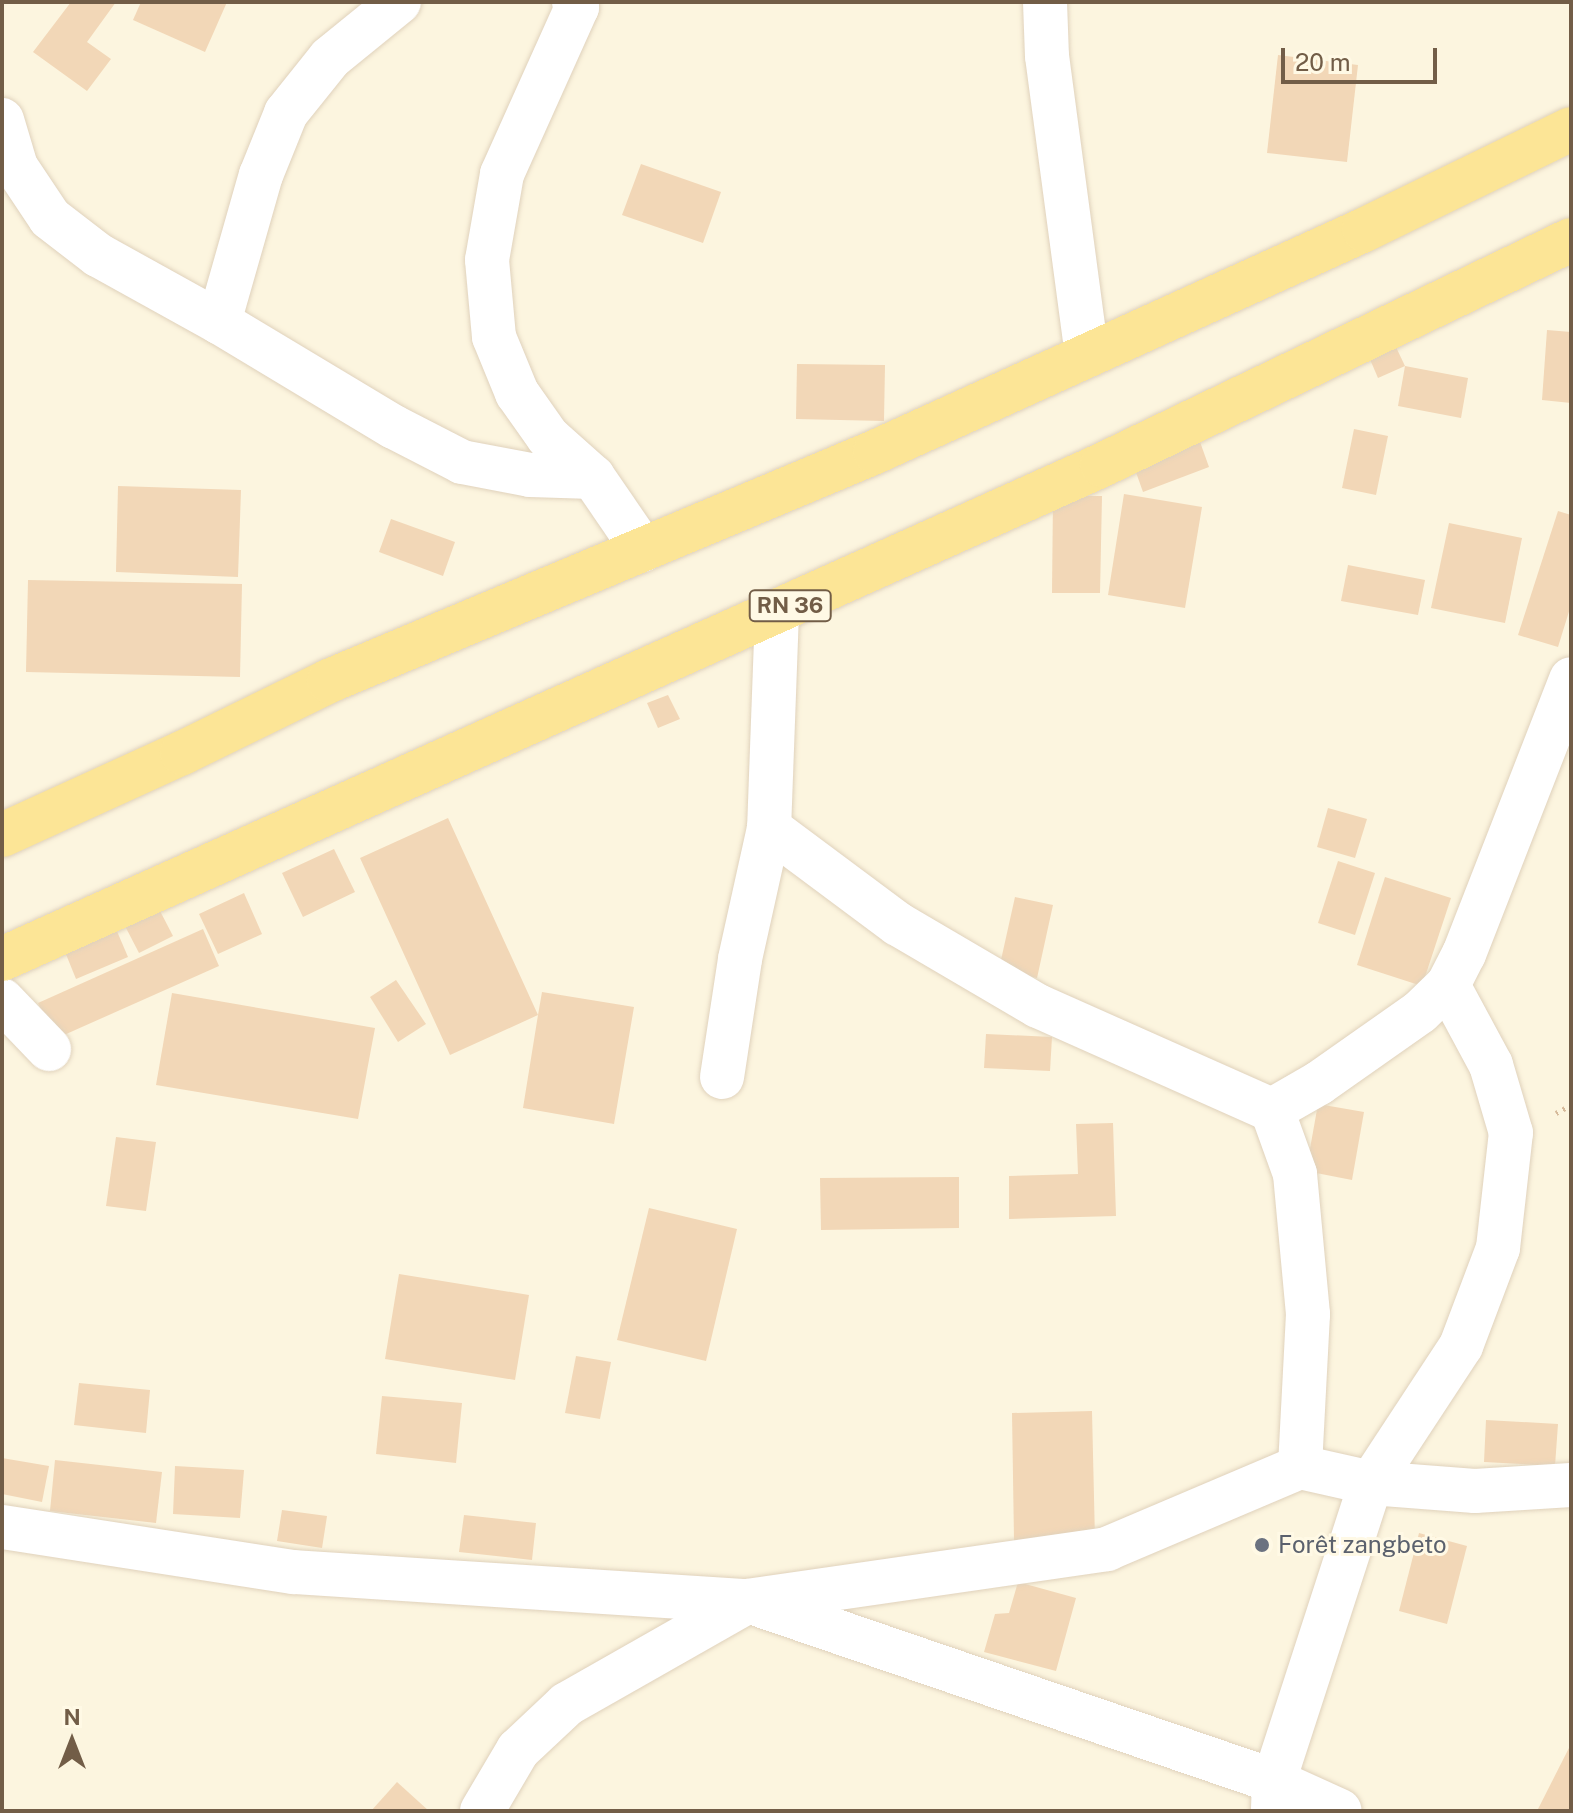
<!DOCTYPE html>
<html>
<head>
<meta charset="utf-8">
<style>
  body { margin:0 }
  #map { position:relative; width:1573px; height:1813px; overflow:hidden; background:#fcf5df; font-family:"Public Sans",sans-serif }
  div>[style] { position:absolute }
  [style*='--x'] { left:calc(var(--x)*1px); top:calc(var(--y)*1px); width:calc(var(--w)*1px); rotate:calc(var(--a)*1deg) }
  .building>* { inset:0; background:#f2d7b7 }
  .path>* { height:5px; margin-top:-2.5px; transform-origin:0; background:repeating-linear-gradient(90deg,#d6ba9b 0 2px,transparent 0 8px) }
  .roads { filter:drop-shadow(0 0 2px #e0d2bc) drop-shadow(0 0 2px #e0d2bc) }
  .street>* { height:44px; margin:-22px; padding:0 22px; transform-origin:22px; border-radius:22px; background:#fff }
  .primary>* { height:44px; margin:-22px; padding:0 22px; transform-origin:22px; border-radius:22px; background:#fce596 }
  .dots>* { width:22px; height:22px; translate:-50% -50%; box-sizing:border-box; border:4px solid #fff9e5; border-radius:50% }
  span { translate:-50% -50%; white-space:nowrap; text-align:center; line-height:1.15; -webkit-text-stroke:6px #fff9e5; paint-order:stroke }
  .shield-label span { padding:2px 6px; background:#fff9e5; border:2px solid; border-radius:6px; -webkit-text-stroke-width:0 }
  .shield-label { font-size:22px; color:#725d47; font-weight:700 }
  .worship-label { font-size:24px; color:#5b616d }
  .left { translate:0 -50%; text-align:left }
  .frame { position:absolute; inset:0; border:4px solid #725d47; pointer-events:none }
  .north { position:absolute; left:32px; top:1701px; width:80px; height:80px; -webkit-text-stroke:6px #fff9e5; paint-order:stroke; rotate:0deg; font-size:22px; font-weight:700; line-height:32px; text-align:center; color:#725d47 }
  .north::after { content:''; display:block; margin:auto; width:28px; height:36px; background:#725d47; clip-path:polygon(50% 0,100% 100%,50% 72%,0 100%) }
  .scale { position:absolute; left:1281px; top:48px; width:156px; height:36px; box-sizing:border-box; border:4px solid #725d47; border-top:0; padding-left:10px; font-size:24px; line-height:28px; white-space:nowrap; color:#725d47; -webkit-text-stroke:6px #fff9e5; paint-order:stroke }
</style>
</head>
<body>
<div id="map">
  <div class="building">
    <i style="clip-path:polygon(71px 2px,116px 2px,87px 42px,111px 59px,87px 91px,33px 52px)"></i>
    <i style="clip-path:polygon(141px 2px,227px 2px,205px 52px,133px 20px)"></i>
    <i style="clip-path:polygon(1278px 55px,1358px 65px,1347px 162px,1267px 153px)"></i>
    <i style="clip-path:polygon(641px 164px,721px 192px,703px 243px,622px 215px)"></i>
    <i style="clip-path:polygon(1547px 330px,1571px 332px,1571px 403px,1542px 400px)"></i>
    <i style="clip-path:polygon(1395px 345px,1405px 366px,1378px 378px,1369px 357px)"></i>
    <i style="clip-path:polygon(797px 364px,885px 365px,884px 421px,796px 419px)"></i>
    <i style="clip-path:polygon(1405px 366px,1468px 378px,1461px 418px,1398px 406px)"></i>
    <i style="clip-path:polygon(1354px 429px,1388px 436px,1376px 495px,1342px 488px)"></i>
    <i style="clip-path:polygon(1199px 439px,1209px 467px,1143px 492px,1133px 464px)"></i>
    <i style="clip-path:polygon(118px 486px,241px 490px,238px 577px,116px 572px)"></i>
    <i style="clip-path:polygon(1124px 494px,1202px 507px,1185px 608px,1108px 595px)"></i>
    <i style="clip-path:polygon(1053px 496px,1102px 496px,1100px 593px,1052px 593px)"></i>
    <i style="clip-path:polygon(1558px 511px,1571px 515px,1571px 605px,1558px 647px,1518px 635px)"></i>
    <i style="clip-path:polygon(391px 519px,455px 542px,443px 576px,379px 552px)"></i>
    <i style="clip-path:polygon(1449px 523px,1522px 538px,1505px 623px,1431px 608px)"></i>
    <i style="clip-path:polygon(1348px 565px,1425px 580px,1418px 615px,1341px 601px)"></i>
    <i style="clip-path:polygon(28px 580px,242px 584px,240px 677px,26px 672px)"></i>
    <i style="clip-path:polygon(668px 695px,680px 719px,658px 728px,647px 703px)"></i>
    <i style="clip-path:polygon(1328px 808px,1367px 819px,1355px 858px,1317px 847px)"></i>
    <i style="clip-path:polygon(448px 818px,538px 1015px,542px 992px,634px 1007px,614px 1124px,523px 1108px,538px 1015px,450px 1055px,360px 858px)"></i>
    <i style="clip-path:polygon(334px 849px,355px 892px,303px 917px,282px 873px)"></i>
    <i style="clip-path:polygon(1338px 861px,1375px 873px,1355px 935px,1318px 923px)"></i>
    <i style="clip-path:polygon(1385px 877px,1451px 898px,1422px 986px,1357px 965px)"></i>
    <i style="clip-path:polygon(244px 893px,262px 934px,218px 954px,199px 914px)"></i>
    <i style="clip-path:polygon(1015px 897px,1053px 905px,1037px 978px,999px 969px)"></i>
    <i style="clip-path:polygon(159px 909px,173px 936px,139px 953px,125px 926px)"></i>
    <i style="clip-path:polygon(113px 922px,128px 957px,76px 979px,61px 942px)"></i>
    <i style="clip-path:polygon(203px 929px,219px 966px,55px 1039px,38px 1003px)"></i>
    <i style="clip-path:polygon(396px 980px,426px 1024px,398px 1042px,370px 997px)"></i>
    <i style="clip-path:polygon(172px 993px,375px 1028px,358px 1119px,156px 1085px)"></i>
    <i style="clip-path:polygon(986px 1034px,1052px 1037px,1050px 1071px,984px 1068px)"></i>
    <i style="clip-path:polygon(1318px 1104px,1364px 1112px,1352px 1180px,1306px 1171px)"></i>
    <i style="clip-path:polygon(1113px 1123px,1116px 1216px,1009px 1219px,1009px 1176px,1078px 1174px,1076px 1124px)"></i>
    <i style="clip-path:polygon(116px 1137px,156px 1142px,146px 1211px,106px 1206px)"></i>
    <i style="clip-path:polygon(959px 1177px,959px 1228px,821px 1230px,820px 1178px)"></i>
    <i style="clip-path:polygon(649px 1208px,737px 1229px,706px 1361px,617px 1340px)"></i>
    <i style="clip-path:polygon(399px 1274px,529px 1295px,515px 1380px,385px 1359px)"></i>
    <i style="clip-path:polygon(576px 1356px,611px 1362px,600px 1419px,565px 1413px)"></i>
    <i style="clip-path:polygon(79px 1383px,150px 1390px,146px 1433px,74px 1425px)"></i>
    <i style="clip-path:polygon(382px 1396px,462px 1403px,456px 1463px,376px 1454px)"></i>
    <i style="clip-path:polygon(1092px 1411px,1095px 1540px,1014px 1541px,1012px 1413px)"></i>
    <i style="clip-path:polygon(1486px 1420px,1558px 1424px,1555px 1466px,1484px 1462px)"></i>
    <i style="clip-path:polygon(2px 1458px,49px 1466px,42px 1502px,2px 1494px)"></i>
    <i style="clip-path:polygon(55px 1460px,162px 1472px,156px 1523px,50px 1511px)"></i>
    <i style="clip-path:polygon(175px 1466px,244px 1470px,240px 1518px,173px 1514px)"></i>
    <i style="clip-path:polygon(282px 1510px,327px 1516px,322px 1548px,277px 1541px)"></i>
    <i style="clip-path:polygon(464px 1515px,536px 1523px,532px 1560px,459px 1552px)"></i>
    <i style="clip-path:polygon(1419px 1533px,1467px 1546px,1447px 1624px,1399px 1611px)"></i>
    <i style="clip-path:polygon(1018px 1582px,1076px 1598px,1056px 1671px,984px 1652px,995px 1614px,1009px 1613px)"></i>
    <i style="clip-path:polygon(1571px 1744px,1571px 1811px,1537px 1811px)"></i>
    <i style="clip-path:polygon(397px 1782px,429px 1811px,371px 1811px)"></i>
  </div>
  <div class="path">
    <i style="--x:1556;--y:1113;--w:17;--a:-28"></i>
  </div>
  <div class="roads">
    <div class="street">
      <i style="--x:574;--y:2;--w:6;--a:59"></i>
      <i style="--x:577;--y:7;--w:183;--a:114.2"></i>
      <i style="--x:502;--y:174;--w:87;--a:99.9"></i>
      <i style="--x:487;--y:260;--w:77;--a:84.8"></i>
      <i style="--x:494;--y:337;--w:61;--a:67.7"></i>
      <i style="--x:517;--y:393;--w:54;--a:54.8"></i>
      <i style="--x:548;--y:437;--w:60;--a:41.6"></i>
      <i style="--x:1045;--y:2;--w:54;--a:87.9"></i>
      <i style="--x:1047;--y:56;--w:302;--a:82.4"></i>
      <i style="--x:2;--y:120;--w:49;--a:73.4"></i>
      <i style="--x:16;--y:167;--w:61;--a:56.3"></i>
      <i style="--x:50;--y:218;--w:61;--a:37.6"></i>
      <i style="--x:98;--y:255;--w:138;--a:29"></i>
      <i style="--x:219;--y:322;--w:204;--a:31"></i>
      <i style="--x:394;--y:427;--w:76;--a:27.2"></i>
      <i style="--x:462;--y:462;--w:69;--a:10.8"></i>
      <i style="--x:530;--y:475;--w:63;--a:1.8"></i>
      <i style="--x:593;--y:477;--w:88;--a:55.6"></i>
      <i style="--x:219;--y:322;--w:153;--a:-74.1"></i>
      <i style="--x:261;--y:175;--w:67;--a:-68"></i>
      <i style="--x:286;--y:113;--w:70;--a:-51.3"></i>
      <i style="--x:330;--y:58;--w:89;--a:-39.1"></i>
      <i style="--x:777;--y:612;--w:216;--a:92.1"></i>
      <i style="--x:769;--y:828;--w:161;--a:36.7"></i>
      <i style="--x:898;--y:924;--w:162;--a:30.4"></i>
      <i style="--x:1038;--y:1006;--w:256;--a:24"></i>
      <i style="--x:1272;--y:1110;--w:54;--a:-29.9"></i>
      <i style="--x:1319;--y:1083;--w:123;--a:-35.1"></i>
      <i style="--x:1420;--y:1012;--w:39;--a:-44"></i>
      <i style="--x:1448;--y:985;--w:35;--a:-63"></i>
      <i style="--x:1464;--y:954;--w:295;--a:-68.7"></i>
      <i style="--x:2;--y:1000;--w:68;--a:46.2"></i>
      <i style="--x:722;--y:1077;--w:119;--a:-81.3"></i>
      <i style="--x:740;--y:959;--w:134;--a:-77.5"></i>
      <i style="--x:1272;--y:1110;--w:68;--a:70.2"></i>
      <i style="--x:1295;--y:1174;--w:141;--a:84.7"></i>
      <i style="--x:1308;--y:1314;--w:153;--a:93"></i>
      <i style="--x:1300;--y:1467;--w:73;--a:12.7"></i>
      <i style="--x:1371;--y:1483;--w:104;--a:4.4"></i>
      <i style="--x:1475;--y:1491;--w:96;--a:-3.6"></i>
      <i style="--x:2;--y:1527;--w:295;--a:8.8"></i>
      <i style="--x:294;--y:1572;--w:455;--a:3.7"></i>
      <i style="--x:748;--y:1601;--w:556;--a:18.89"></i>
      <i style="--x:1274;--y:1781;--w:72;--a:24.4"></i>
      <i style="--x:1273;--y:1809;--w:28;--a:-88"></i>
      <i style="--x:1274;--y:1781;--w:313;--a:-72"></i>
      <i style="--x:1371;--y:1483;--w:164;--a:-56.7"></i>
      <i style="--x:1461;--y:1346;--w:105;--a:-69.3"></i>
      <i style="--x:1498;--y:1248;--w:116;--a:-83.6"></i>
      <i style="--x:1511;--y:1133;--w:71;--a:-106.4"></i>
      <i style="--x:1491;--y:1065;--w:91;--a:-118.3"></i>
      <i style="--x:482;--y:1811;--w:71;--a:-59.5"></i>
      <i style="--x:518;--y:1750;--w:67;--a:-43.2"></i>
      <i style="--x:567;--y:1704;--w:208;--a:-29.6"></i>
      <i style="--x:748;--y:1601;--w:363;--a:-8.2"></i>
      <i style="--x:1107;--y:1549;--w:210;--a:-23"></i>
    </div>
    <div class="primary">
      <i style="--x:2;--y:835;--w:198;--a:-24.5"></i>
      <i style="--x:182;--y:753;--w:164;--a:-26.1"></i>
      <i style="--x:329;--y:681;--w:592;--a:-22.75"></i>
      <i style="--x:875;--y:452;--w:537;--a:-24.42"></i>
      <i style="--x:1364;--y:230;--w:230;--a:-26"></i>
      <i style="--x:2;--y:959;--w:1206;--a:-24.18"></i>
      <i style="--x:1102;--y:465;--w:520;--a:-25.63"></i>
    </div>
  </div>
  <div class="dots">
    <i style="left:1262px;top:1545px;background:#6b7280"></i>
  </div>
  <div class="shield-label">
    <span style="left:790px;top:606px">RN 36</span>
  </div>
  <div class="worship-label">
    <span class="left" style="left:1278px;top:1545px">Forêt zangbeto</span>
  </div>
  <div class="frame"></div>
  <div class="north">N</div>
  <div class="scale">20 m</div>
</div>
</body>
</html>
